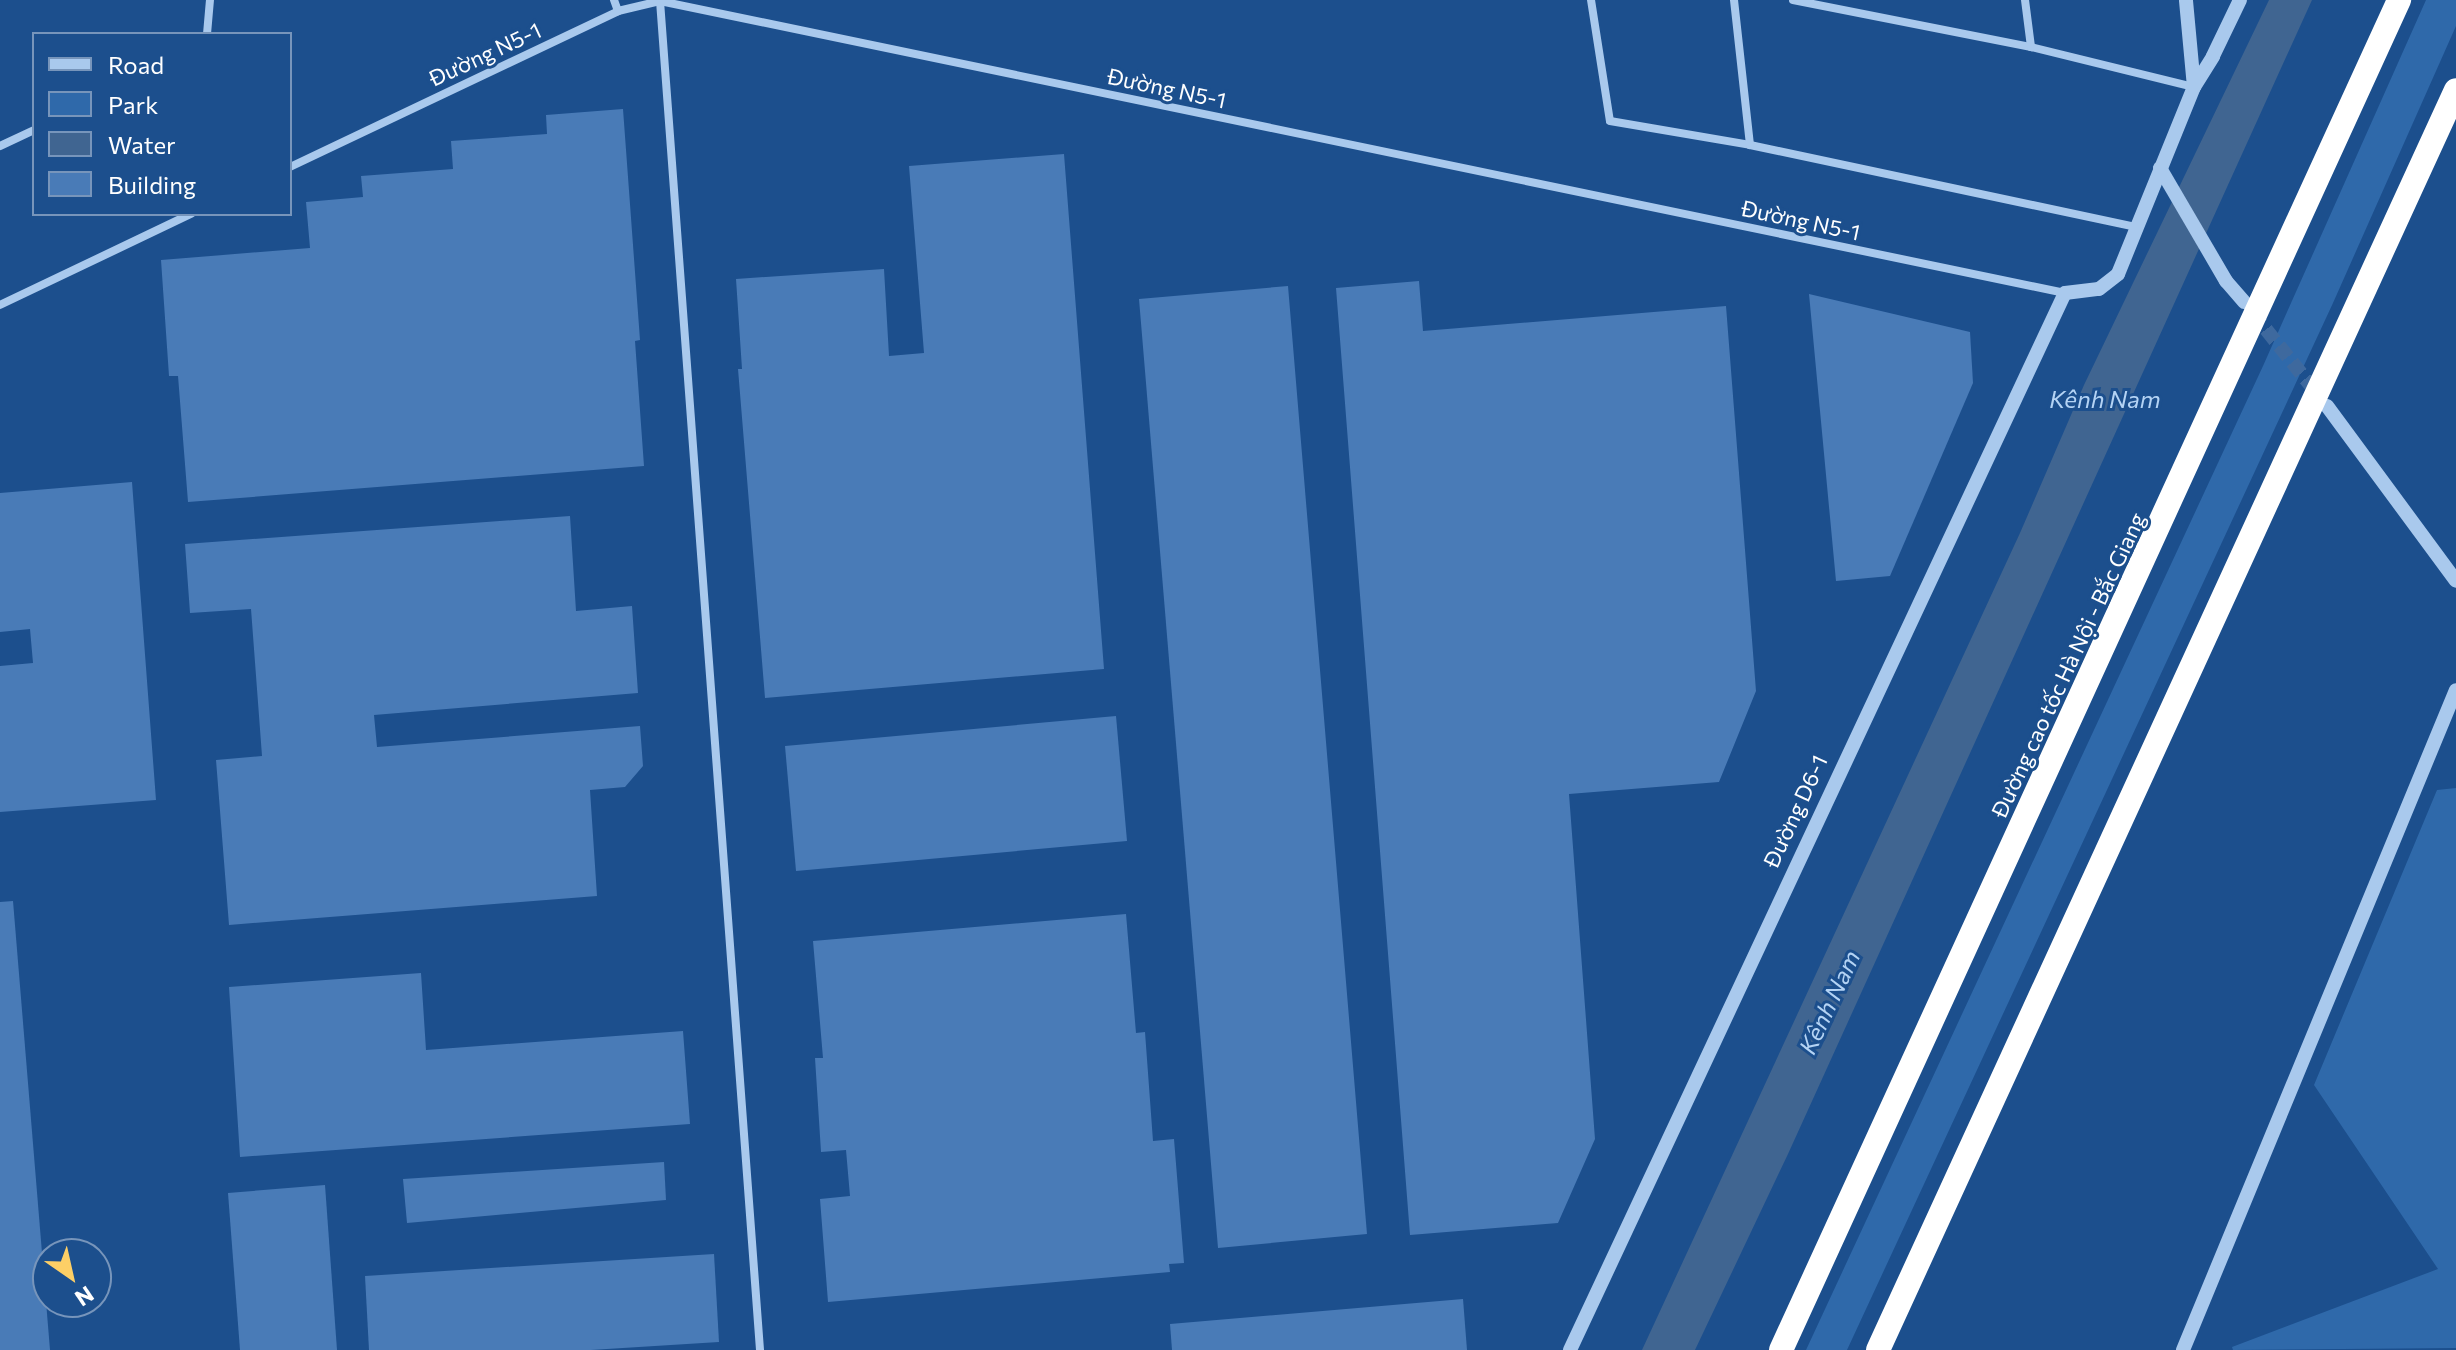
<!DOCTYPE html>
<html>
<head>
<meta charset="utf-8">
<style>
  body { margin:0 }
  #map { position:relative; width:2456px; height:1350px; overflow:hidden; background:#1c4f8d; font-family:Commissioner,sans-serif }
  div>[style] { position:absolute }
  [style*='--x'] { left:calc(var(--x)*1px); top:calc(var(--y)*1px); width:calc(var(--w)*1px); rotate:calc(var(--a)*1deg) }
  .green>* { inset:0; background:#2f69aa }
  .water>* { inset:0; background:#406591 }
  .building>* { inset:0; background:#497bb7 }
  .tertiary-tunnel>* { height:14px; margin-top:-7px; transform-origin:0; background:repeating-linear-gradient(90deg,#3e699e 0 14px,transparent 0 21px) }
  .minor>* { height:8px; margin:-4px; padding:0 4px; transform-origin:4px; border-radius:4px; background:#a9c9ed }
  .tertiary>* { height:14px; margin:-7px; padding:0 7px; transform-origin:7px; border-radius:7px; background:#a9c9ed }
  .motorway>* { height:24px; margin:-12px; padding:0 12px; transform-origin:12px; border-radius:12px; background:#fff }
  span { translate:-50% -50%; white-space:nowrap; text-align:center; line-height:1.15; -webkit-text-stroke:6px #1c4f8d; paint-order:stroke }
  .street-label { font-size:22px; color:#fff }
  .water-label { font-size:24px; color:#b4d3f4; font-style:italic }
  .legend { position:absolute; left:32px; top:32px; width:260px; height:184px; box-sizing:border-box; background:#1c4f8d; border:2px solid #7795bb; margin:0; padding:10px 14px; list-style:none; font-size:24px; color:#fff }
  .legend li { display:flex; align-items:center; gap:16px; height:40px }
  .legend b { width:40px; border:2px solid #7795bb }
  .north { position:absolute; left:32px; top:1238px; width:80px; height:80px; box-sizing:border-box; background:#1c4f8d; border:2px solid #7795bb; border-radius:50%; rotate:146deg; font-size:22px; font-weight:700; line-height:32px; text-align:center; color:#fff }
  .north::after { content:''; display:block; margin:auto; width:28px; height:36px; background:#fdcf66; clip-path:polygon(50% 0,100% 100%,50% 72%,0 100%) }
</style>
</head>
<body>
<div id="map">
  <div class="green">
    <i style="clip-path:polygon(2426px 0,2456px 0,2456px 26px,2333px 303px,1847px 1350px,1806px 1350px,2263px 366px)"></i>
    <i style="clip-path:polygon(2456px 788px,2456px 1348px,2233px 1350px,2232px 1347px,2438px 1269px,2314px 1085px,2437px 790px)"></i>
  </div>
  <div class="water">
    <i style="clip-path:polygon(2269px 0,2312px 0,1788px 1154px,1695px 1350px,1642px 1350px,2020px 533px,2084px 385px)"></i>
  </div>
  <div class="building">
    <i style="clip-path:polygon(623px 109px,640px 340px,635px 341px,644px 466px,188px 502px,178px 376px,169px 376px,161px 260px,310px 248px,306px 202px,363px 197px,361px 176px,453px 169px,451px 141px,547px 134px,546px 115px)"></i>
    <i style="clip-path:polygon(1064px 154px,1104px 669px,765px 698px,738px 369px,742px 369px,736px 279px,884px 269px,889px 356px,924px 353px,909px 166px)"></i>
    <i style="clip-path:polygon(1419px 281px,1423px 331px,1726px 306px,1756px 691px,1719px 782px,1569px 794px,1595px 1139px,1558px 1223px,1410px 1235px,1336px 288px)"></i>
    <i style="clip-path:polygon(1288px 286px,1367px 1234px,1218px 1248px,1139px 299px)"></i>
    <i style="clip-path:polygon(1809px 294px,1970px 332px,1973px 383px,1890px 576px,1836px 581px)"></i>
    <i style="clip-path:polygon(132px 482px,156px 800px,0 812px,0 666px,33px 663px,30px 629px,0 632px,0 493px)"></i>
    <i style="clip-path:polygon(570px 516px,576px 611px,632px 606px,638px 693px,374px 715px,377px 747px,640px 726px,643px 766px,625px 787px,590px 790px,597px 896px,229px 925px,216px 760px,262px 756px,251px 609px,190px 613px,185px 544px)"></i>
    <i style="clip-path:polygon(1116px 716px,1127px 841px,796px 871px,785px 746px)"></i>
    <i style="clip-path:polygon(13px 901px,50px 1350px,0 1350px,0 902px)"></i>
    <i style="clip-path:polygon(1126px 914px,1136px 1033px,1145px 1032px,1153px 1141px,1174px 1139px,1184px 1263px,1169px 1264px,1170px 1272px,828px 1302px,820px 1199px,850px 1196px,846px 1150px,821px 1152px,815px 1058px,823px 1058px,813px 941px)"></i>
    <i style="clip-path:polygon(421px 973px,426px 1050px,683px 1031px,690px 1124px,240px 1157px,229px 987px)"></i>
    <i style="clip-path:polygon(664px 1162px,666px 1200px,407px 1223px,403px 1179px)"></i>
    <i style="clip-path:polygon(325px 1185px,337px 1350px,240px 1350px,228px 1193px)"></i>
    <i style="clip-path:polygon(714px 1254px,719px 1342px,591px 1350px,369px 1350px,365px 1276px)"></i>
    <i style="clip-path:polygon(1463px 1299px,1467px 1350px,1172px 1350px,1170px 1324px)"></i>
  </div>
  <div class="tertiary-tunnel">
    <i style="--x:2253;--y:313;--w:106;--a:51.5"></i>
  </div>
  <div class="minor">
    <i style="--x:614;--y:0;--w:12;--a:70"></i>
    <i style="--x:1591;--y:0;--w:122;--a:81.1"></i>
    <i style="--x:1610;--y:121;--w:142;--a:9.7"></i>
    <i style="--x:1750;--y:145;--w:394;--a:12"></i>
    <i style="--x:1734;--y:0;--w:146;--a:83.7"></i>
    <i style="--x:1793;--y:0;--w:243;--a:11.2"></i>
    <i style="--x:2031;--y:47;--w:168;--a:13.8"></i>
    <i style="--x:2025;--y:0;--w:47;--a:82.7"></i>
    <i style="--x:660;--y:1;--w:1353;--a:85.76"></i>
    <i style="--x:207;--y:34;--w:34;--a:-85"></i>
    <i style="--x:0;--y:146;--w:38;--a:-25"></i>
    <i style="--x:290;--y:167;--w:363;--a:-25.4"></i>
    <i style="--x:618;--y:11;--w:43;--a:-13.4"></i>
    <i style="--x:660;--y:1;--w:1435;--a:11.74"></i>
    <i style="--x:0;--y:305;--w:212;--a:-25.5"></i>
  </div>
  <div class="tertiary">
    <i style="--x:2194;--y:87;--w:36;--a:-58"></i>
    <i style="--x:2213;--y:56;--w:62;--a:-64.3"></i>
    <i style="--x:2160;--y:168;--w:131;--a:59.7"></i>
    <i style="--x:2226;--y:281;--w:28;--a:49"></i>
    <i style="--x:2327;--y:406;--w:217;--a:53.6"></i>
    <i style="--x:1570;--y:1350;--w:1167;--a:-64.91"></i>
    <i style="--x:2065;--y:293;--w:34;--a:-7"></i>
    <i style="--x:2099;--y:289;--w:24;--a:-38"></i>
    <i style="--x:2118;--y:274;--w:202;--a:-67.9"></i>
    <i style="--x:2194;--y:87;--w:87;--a:-95.3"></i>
    <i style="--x:2183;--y:1350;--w:714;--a:-67.53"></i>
  </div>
  <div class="motorway">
    <i style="--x:1781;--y:1350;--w:1485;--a:-65.4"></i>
    <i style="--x:1878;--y:1350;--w:1386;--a:-65.36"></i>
  </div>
  <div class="street-label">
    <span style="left:485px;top:54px;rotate:-25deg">Đường N5-1</span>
    <span style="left:1167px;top:88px;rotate:12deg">Đường N5-1</span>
    <span style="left:1801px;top:220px;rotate:12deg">Đường N5-1</span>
    <span style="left:2068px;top:665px;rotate:-65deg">Đường cao tốc Hà Nội - Bắc Giang</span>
    <span style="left:1795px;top:811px;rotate:-65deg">Đường D6-1</span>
  </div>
  <div class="water-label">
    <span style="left:2105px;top:399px">Kênh Nam</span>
    <span style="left:1829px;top:1002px;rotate:-65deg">Kênh Nam</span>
  </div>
  <ul class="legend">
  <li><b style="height:10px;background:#a9c9ed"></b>Road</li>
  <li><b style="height:22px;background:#2f69aa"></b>Park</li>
  <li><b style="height:22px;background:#406591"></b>Water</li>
  <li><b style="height:22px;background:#497bb7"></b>Building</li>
  </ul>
  <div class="north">N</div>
</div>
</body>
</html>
